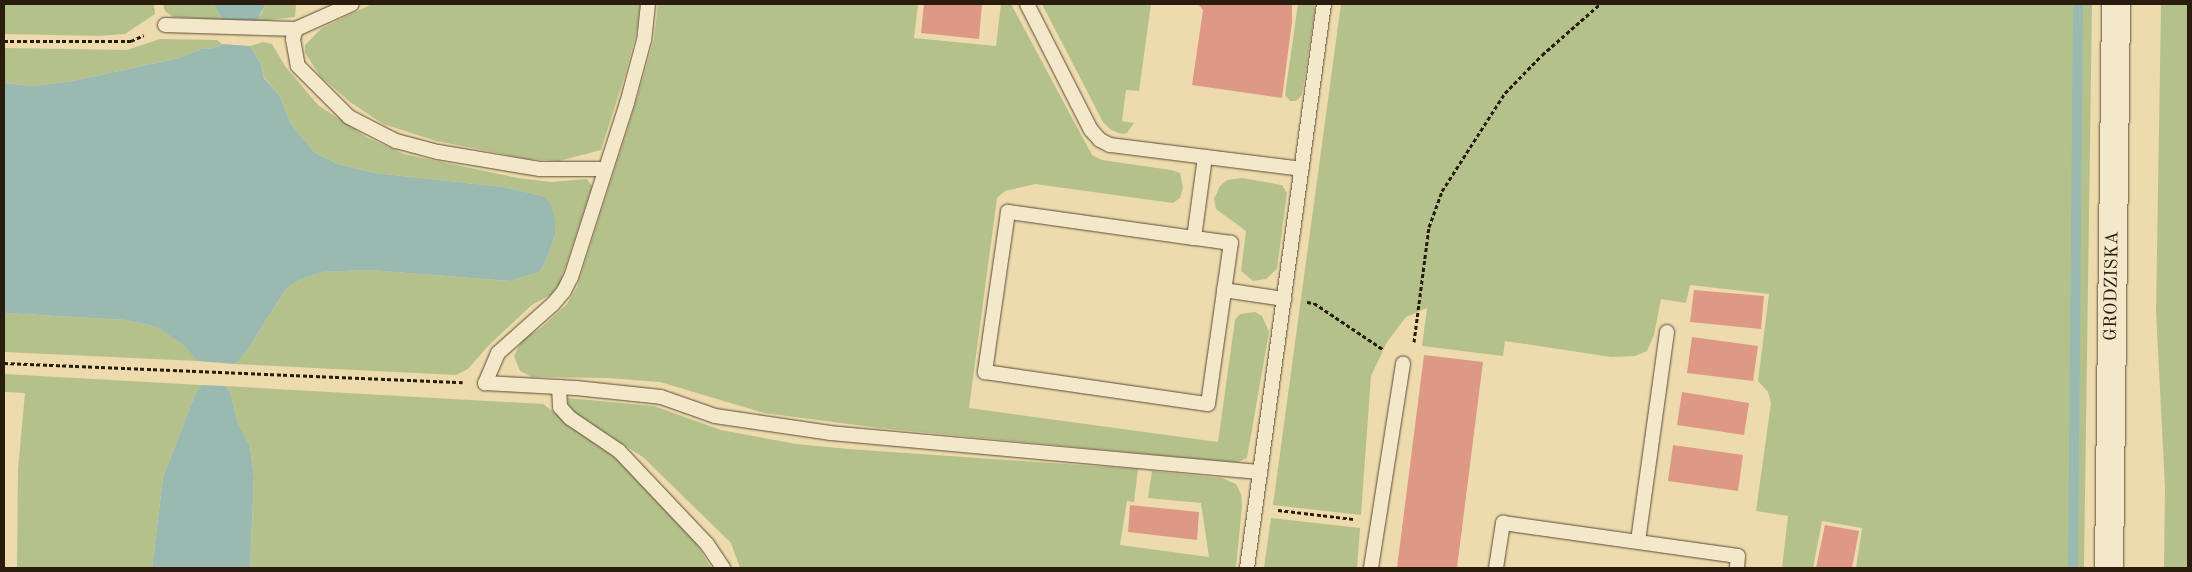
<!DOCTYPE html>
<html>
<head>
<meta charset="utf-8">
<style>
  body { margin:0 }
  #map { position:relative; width:2192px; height:572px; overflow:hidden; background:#eddbad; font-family:"Old Standard TT",serif }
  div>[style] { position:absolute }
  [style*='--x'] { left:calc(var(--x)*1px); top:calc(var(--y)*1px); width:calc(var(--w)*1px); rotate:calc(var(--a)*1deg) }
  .green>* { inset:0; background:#b5c18b }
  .water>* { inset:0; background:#9abab1 }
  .stream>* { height:10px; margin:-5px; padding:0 5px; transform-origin:5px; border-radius:5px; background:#9abab1 }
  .building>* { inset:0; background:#de9986 }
  .path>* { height:3px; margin-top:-1.5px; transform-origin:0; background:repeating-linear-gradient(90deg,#2a1b0f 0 4px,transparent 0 6.5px) }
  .roads { filter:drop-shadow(0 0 1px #5b4b36) drop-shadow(0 0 1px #5b4b36) }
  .service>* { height:14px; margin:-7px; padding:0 7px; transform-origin:7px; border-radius:7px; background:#f3e8ca }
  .secondary>* { height:28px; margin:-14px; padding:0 14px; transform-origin:14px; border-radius:14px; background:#f3e8ca }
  span { translate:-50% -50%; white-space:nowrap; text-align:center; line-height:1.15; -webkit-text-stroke:4px #f3e8ca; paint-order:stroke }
  .street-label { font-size:18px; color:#2a1b0f }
  .frame { position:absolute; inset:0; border:5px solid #2a1b0f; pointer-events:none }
</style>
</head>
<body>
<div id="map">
  <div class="green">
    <i style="clip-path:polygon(4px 4px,154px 4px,155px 14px,125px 34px,99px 36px,4px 34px)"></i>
    <i style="clip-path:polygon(163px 4px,213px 4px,223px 20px,173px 17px,165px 11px)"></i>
    <i style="clip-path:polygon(266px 4px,296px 4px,295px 17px,252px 22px,261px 14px)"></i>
    <i style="clip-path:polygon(372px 4px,640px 4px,637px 30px,625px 75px,601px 150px,559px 161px,529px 159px,436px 141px,383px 124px,350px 102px,320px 76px,305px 53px,305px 45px,322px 28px)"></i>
    <i style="clip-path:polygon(658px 4px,918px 4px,914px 38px,996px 46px,1001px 4px,1011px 4px,1092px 155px,1102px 160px,1171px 170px,1180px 173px,1183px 188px,1180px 198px,1173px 203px,1035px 184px,1005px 191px,997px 198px,969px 408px,1218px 442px,1235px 320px,1240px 314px,1255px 312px,1262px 316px,1269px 332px,1247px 458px,1238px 462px,1230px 462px,879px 428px,764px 413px,660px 382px,608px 378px,532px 377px,520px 371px,514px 356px,522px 340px,542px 327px,567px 304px,577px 287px,634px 109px,654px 39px)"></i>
    <i style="clip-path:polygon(1042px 4px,1151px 4px,1139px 91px,1126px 90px,1122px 121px,1134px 123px,1127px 133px,1122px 134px,1111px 130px,1103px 122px)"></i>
    <i style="clip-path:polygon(1298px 4px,1314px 4px,1315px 10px,1302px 95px,1296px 101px,1290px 101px,1285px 95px)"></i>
    <i style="clip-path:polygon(1341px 4px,2092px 4px,2084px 568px,1856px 568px,1862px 528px,1822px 521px,1813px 568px,1782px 568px,1788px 516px,1756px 511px,1771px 403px,1768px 392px,1758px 381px,1769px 294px,1690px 285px,1686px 303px,1661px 299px,1654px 335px,1647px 351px,1635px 356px,1611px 357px,1505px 341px,1503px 356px,1422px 346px,1427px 308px,1406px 317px,1387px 342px,1371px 376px,1361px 515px,1273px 505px)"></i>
    <i style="clip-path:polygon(2161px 4px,2188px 4px,2188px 568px,2164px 568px,2165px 487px,2156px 312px)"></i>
    <i style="clip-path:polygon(160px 39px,217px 40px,222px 44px,214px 48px,201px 49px,179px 58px,72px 81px,33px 86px,4px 83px,4px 48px,127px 50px)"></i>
    <i style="clip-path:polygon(263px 42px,272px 44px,285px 66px,318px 105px,368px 138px,404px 154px,518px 178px,551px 182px,587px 179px,592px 186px,560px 283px,552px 294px,532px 305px,489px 345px,468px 369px,456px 375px,235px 364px,244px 355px,286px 289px,298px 281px,321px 272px,369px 270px,511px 281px,539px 272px,545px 263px,555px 236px,556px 223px,543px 196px,504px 187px,375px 173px,338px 164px,314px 152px,291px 124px,279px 95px,264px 77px,261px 64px,250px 46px)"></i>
    <i style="clip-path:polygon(1242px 178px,1282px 185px,1287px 193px,1277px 269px,1266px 279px,1253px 281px,1241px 271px,1246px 231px,1216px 209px,1214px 199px,1220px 186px,1227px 180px)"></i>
    <i style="clip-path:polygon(4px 313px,126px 320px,157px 327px,186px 346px,197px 361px,4px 352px)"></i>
    <i style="clip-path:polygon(4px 374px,201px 385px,194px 397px,163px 477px,152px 568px,17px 568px,18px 469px,25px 393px,4px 392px)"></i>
    <i style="clip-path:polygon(225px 386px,543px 404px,619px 461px,693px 537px,711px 568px,250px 568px,254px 477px,250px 446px,238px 423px,230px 391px)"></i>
    <i style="clip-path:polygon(567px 398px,654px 406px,721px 430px,796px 444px,848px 449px,1138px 469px,1134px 502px,1127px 501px,1120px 545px,1209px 557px,1201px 503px,1148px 498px,1152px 471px,1222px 478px,1236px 484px,1241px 494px,1242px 506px,1236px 568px,740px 568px,731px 543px,644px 458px,577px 414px,569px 407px)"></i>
    <i style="clip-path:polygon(1271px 518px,1360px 528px,1357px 568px,1264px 568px)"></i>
  </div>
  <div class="water">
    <i style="clip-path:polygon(213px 4px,266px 4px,256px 21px,252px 22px,223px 20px)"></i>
    <i style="clip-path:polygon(222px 44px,250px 46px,261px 64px,264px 78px,279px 95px,291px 124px,314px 152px,338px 164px,375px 173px,504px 187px,543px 196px,551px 205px,556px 223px,555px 236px,545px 263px,539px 272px,511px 281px,369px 270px,321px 272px,298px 281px,286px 289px,244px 355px,235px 364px,197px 361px,185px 346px,157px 327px,126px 320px,4px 313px,4px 83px,33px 86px,72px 81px,179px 58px,201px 49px,214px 48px)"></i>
    <i style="clip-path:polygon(201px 385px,225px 386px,230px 391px,238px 423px,250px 446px,254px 477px,250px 568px,152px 568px,163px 477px,194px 397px)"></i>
  </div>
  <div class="stream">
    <i style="--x:2073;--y:568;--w:564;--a:-89.49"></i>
  </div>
  <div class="building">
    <i style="clip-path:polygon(924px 4px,982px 4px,979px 39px,921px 33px)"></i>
    <i style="clip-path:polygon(1198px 4px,1292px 4px,1292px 22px,1282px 98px,1192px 85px,1203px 10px)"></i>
    <i style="clip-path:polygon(1694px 290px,1764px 296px,1761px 329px,1690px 322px)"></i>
    <i style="clip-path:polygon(1692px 337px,1758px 346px,1753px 381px,1687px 373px)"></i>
    <i style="clip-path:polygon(1424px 355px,1483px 362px,1457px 568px,1397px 568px)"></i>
    <i style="clip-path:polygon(1682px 392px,1749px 403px,1744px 435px,1677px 425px)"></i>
    <i style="clip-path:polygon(1673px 445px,1743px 455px,1738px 491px,1668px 481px)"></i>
    <i style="clip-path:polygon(1130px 505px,1199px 512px,1197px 540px,1128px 532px)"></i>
    <i style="clip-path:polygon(1825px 525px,1859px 531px,1852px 568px,1816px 568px)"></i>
  </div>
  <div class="path">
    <i style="--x:4;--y:41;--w:127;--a:0"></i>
    <i style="--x:131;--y:41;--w:14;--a:-25"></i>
    <i style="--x:1307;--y:302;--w:7;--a:8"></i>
    <i style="--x:1314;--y:303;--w:84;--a:33.9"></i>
    <i style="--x:1414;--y:342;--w:116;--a:-82.6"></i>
    <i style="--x:1429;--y:227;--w:38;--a:-70"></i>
    <i style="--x:1442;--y:191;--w:117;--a:-57.3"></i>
    <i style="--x:1505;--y:93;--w:53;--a:-45.8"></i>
    <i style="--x:1542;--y:55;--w:77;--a:-41.3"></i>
    <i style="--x:4;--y:363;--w:459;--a:2.4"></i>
    <i style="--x:1278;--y:510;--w:77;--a:6.8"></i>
  </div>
  <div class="roads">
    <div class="service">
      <i style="--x:648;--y:4;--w:36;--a:96"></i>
      <i style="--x:644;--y:40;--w:65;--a:105.1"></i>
      <i style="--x:627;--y:103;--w:183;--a:107.8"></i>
      <i style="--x:571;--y:277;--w:16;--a:117"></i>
      <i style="--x:564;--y:291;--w:17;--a:130"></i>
      <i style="--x:553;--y:304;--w:74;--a:138.3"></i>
      <i style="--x:498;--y:353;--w:33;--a:113"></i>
      <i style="--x:485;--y:383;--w:91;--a:3.1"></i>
      <i style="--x:576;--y:388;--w:85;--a:6"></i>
      <i style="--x:661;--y:397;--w:57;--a:19.4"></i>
      <i style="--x:715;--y:416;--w:116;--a:8.4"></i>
      <i style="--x:830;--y:433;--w:432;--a:5.2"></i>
      <i style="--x:1027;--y:4;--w:141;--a:63.1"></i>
      <i style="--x:1091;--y:130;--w:13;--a:48"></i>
      <i style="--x:1100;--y:140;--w:11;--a:27"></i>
      <i style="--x:1110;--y:145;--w:193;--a:7.1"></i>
      <i style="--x:165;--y:25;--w:131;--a:1.7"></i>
      <i style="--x:296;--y:29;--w:61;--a:-24.1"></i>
      <i style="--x:296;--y:29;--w:10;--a:107"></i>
      <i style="--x:293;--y:39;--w:27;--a:80"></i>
      <i style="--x:298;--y:66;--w:72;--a:45"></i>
      <i style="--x:349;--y:117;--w:53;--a:27.1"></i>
      <i style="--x:396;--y:141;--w:43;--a:14.7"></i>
      <i style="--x:438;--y:152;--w:103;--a:9.5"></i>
      <i style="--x:540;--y:169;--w:65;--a:0"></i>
      <i style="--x:1194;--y:238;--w:188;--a:-172"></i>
      <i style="--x:1008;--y:212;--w:162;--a:98.2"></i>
      <i style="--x:985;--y:372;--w:225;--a:8.2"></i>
      <i style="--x:1208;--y:404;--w:163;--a:-81.9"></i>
      <i style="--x:1231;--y:243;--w:37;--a:-172"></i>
      <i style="--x:1194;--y:238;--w:82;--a:-82.3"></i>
      <i style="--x:1224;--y:290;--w:61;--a:8.5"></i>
      <i style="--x:559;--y:387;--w:20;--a:87"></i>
      <i style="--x:560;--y:407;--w:15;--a:48"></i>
      <i style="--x:570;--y:418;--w:59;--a:34"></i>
      <i style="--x:619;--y:451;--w:128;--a:46.6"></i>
      <i style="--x:707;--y:544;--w:29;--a:56"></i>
      <i style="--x:1638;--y:541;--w:211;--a:-82.1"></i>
      <i style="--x:1247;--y:568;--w:569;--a:-82.23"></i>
      <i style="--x:1371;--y:568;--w:207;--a:-81.1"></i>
      <i style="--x:1496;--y:568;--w:46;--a:-81.2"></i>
      <i style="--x:1503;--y:523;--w:237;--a:8"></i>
      <i style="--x:1738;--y:556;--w:12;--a:95"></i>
    </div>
    <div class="secondary">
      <i style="--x:2109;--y:568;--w:564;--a:-89.29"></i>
    </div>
  </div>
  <div class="street-label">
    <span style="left:2112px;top:286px;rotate:-89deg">GRODZISKA</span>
  </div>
  <div class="frame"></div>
</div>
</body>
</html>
